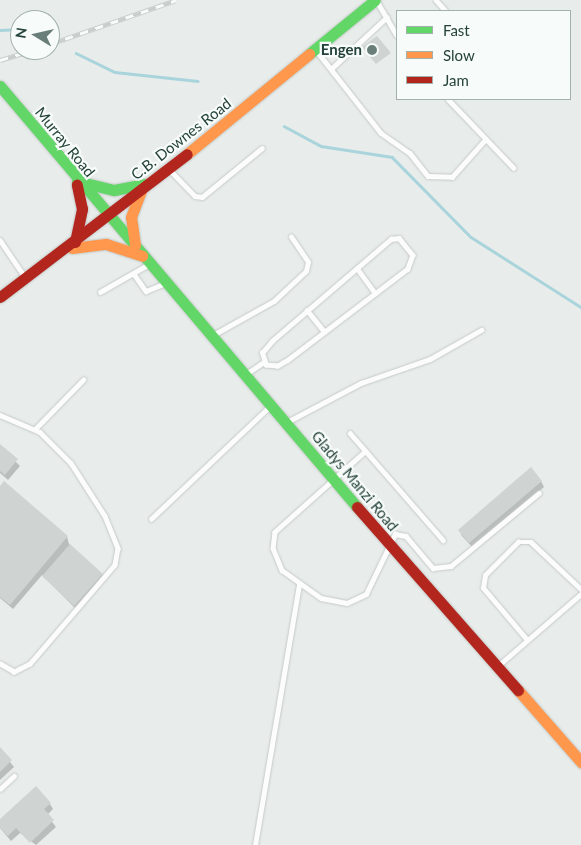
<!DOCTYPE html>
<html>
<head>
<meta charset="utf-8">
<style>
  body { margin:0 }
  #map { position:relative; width:581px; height:845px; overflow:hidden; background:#e8edeb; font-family:Lato,sans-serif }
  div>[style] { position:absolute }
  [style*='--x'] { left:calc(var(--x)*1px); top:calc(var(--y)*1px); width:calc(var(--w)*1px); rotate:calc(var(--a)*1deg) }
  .shadow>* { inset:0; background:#0003 }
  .stream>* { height:2.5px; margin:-1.25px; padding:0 1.25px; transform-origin:1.25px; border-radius:1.25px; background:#a9d4db }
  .building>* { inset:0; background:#cfd4d2 }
  .roads { filter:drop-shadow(0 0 1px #c5cac8) drop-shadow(0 0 1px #c5cac8) }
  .lane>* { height:4.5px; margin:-2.25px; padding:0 2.25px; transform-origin:2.25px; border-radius:2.25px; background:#fcfcfc }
  .fast>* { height:11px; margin:-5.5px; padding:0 5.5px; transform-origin:5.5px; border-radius:5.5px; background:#63d668 }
  .slow>* { height:11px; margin:-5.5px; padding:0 5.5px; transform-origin:5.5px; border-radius:5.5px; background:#ff974d }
  .jam>* { height:11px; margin:-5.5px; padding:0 5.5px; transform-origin:5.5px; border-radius:5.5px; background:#b3261e }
  .rail>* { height:4.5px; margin-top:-2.25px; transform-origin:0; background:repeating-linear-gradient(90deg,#f7fbf9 0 8px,#c9cdcc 0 16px); box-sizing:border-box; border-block:1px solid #c9cdcc }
  .dots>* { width:14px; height:14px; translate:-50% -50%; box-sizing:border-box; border:2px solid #f7fbf9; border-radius:50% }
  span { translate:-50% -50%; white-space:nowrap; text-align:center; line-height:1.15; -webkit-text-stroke:4.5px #f7fbf9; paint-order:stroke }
  .poi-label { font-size:15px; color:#24423a; font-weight:700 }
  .right { translate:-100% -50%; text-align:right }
  .street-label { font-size:15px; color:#24423a }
  .legend { position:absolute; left:396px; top:10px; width:175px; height:90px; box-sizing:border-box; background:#f7fbf9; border:1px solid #a3b1ad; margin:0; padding:6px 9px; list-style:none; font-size:15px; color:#24423a }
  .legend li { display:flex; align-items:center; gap:10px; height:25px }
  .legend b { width:25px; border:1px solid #a3b1ad }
  .north { position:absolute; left:10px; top:10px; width:50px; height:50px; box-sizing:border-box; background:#f7fbf9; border:1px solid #a3b1ad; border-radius:50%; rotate:279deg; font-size:14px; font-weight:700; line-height:20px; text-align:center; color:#24423a }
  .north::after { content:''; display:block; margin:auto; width:18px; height:22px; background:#697e78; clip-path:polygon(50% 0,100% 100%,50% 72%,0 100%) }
</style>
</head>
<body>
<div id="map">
  <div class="shadow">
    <i style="clip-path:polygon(0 446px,20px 466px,8px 480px,0 473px)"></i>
    <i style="clip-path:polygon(541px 481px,544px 487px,473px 548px,462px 536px,459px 530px)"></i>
    <i style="clip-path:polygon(0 488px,67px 537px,69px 544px,102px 574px,105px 580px,78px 611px,42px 575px,13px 609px,0 598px)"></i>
    <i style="clip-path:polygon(0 749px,14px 767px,0 780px)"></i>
    <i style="clip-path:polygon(50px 804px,53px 809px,47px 815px,56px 827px,36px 845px,20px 833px,11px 841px,0 828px,0 821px)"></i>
  </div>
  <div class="stream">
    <i style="--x:0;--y:30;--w:20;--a:-3"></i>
    <i style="--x:76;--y:53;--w:43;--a:26"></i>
    <i style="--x:115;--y:72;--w:83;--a:6.2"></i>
    <i style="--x:284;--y:126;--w:42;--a:28.4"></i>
    <i style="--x:321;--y:146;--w:72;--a:8.8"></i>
    <i style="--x:392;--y:157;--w:112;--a:45.4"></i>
    <i style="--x:471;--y:237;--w:130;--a:32.5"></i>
  </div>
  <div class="building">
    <i style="clip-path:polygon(377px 36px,391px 53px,376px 64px,362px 47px)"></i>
    <i style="clip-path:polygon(0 444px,18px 459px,5px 475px,0 471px)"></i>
    <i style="clip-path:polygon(531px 467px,542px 481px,469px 543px,458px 530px)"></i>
    <i style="clip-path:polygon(4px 481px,68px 536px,10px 605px,0 597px,0 486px)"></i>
    <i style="clip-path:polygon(70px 544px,103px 574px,74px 606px,42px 576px)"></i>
    <i style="clip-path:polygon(0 747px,12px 760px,0 772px)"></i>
    <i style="clip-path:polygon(36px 786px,51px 803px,44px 809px,54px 820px,30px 843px,16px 828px,8px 836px,0 828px,0 819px)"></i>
  </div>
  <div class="roads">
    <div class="lane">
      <i style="--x:436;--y:0;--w:15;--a:48"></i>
      <i style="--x:377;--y:1;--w:39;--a:60"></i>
      <i style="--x:316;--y:50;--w:105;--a:51.9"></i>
      <i style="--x:381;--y:133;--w:35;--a:35"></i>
      <i style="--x:410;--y:153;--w:29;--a:52"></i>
      <i style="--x:428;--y:176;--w:24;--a:2"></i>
      <i style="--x:452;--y:177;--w:50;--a:-48.3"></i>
      <i style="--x:331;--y:69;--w:76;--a:-42.9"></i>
      <i style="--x:448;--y:99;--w:95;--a:46.3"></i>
      <i style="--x:170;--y:170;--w:36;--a:46"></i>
      <i style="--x:195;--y:196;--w:7;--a:8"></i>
      <i style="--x:202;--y:197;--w:77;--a:-39.2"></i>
      <i style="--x:399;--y:238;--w:22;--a:51"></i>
      <i style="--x:413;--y:255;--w:15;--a:110"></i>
      <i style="--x:408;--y:269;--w:151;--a:142.8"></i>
      <i style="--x:288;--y:360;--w:12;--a:149"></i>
      <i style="--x:278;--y:366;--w:12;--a:-175"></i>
      <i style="--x:266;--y:365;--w:13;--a:-108"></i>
      <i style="--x:262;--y:353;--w:16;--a:-50"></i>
      <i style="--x:272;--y:341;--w:157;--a:-40.6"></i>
      <i style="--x:391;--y:239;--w:8;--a:-7"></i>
      <i style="--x:0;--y:240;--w:45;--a:56"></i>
      <i style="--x:357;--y:268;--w:31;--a:54"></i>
      <i style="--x:134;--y:274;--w:21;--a:55"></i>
      <i style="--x:146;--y:291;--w:22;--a:-22"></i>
      <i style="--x:100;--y:292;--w:56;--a:-29.7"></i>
      <i style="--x:307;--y:310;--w:28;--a:51"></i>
      <i style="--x:213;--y:335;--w:70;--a:-29.1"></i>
      <i style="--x:274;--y:301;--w:44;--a:-43.2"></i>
      <i style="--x:306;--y:271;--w:9;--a:-77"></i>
      <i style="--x:308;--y:262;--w:30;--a:-124"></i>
      <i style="--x:246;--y:374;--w:22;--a:-34"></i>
      <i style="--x:0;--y:415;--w:43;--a:23"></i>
      <i style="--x:40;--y:432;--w:44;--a:45"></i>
      <i style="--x:71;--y:463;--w:63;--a:57.3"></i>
      <i style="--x:105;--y:516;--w:35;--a:68"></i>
      <i style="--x:118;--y:548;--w:17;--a:100"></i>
      <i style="--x:115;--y:565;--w:130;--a:130.6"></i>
      <i style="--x:30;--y:664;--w:18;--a:153"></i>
      <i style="--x:14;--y:672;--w:16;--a:-150"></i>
      <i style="--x:287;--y:422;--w:84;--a:-27.8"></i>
      <i style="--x:361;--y:383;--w:73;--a:-19.2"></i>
      <i style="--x:430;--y:359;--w:59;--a:-29.6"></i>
      <i style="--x:35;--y:429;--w:69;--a:-45.6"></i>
      <i style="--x:350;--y:433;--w:142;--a:49"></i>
      <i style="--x:366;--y:451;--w:122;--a:138.3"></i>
      <i style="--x:275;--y:532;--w:16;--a:97"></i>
      <i style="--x:273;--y:548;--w:24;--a:68"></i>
      <i style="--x:282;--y:570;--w:48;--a:35.7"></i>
      <i style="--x:321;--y:598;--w:26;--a:11"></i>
      <i style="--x:347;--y:603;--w:21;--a:-25"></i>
      <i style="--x:366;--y:594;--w:67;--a:-64.2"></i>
      <i style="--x:395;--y:534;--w:11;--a:10"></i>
      <i style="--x:406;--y:536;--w:42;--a:49.8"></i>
      <i style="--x:433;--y:568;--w:18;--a:-6"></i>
      <i style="--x:451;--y:566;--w:114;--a:-39.7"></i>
      <i style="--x:151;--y:519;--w:164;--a:-43.5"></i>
      <i style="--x:527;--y:640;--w:68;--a:-130.2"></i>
      <i style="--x:483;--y:588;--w:13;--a:-81"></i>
      <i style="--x:485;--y:575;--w:47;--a:-45"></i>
      <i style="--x:518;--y:542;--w:13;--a:0"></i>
      <i style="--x:531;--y:542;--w:69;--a:43.2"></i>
      <i style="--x:499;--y:665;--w:108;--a:-40.9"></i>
      <i style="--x:0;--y:789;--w:19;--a:-43"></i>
      <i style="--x:255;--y:845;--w:265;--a:-80.4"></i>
    </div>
    <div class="fast">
      <i style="--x:309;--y:54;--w:85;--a:-39.3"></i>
      <i style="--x:0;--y:86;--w:552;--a:49.7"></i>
      <i style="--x:77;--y:181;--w:38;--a:14"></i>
      <i style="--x:114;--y:190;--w:31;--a:-11"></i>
    </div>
    <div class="slow">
      <i style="--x:187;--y:154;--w:158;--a:-39.3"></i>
      <i style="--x:135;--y:245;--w:28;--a:-98"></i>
      <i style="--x:131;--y:217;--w:28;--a:-69"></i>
      <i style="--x:72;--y:248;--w:34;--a:-7"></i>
      <i style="--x:106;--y:244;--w:38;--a:18"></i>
      <i style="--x:518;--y:690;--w:96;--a:48.8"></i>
    </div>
    <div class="jam">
      <i style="--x:75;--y:242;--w:34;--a:-78"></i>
      <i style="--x:82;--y:209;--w:25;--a:-102"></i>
      <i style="--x:0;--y:297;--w:235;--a:-37.4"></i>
      <i style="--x:357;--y:507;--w:244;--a:48.7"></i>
    </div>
  </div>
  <div class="rail">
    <i style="--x:50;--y:44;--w:133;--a:-19.2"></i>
    <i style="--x:0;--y:60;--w:34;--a:-17"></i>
  </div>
  <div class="dots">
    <i style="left:372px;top:50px;background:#697e78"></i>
  </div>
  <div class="poi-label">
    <span class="right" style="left:362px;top:50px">Engen</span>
  </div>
  <div class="street-label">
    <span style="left:181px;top:139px;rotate:-38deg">C.B. Downes Road</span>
    <span style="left:65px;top:142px;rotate:51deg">Murray Road</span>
    <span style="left:355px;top:481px;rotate:50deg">Gladys Manzi Road</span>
  </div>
  <ul class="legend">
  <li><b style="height:6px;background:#63d668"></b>Fast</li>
  <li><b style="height:6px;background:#ff974d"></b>Slow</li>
  <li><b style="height:6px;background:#b3261e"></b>Jam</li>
  </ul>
  <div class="north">N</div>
</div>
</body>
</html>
